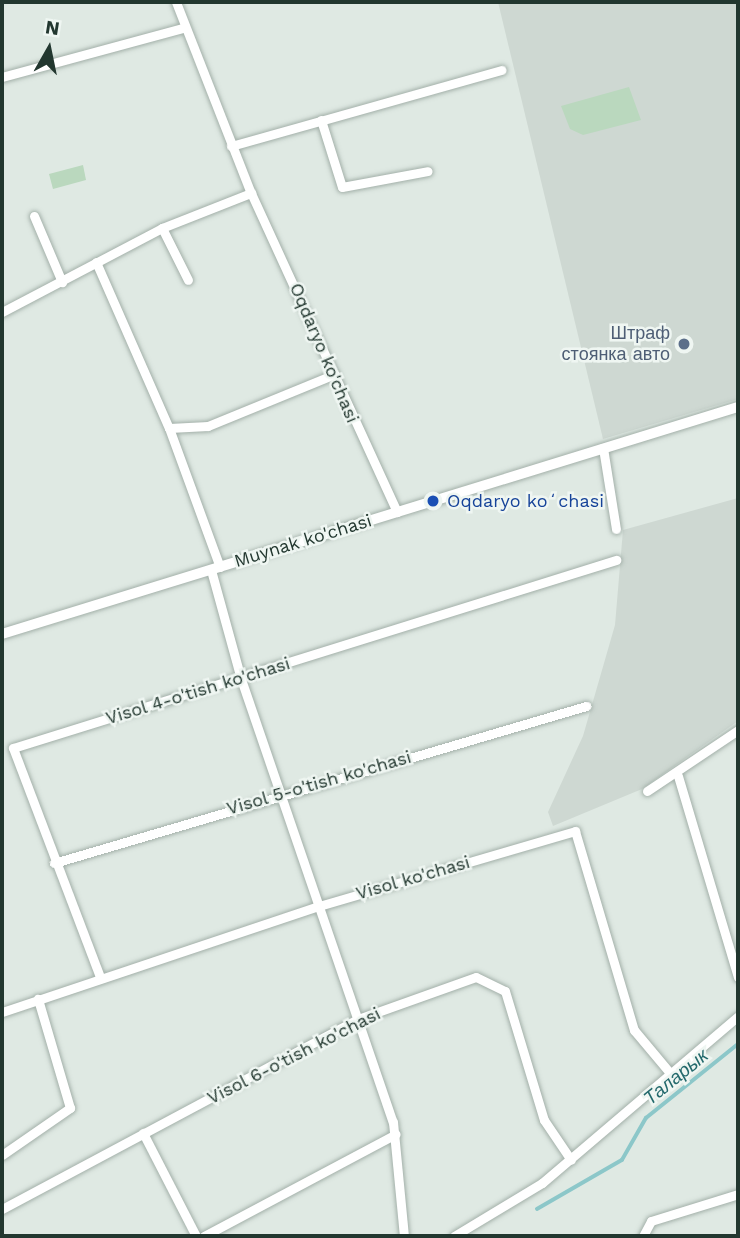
<!DOCTYPE html>
<html>
<head>
<meta charset="utf-8">
<style>
  body { margin:0 }
  #map { position:relative; width:740px; height:1238px; overflow:hidden; background:#dfe9e3; font-family:"Work Sans",sans-serif }
  div>[style] { position:absolute }
  [style*='--x'] { left:calc(var(--x)*1px); top:calc(var(--y)*1px); width:calc(var(--w)*1px); rotate:calc(var(--a)*1deg) }
  .built>* { inset:0; background:#ced8d2 }
  .green>* { inset:0; background:#bad8be }
  .stream>* { height:3.5px; margin:-1.75px; padding:0 1.75px; transform-origin:1.75px; border-radius:1.75px; background:#8cc7c9 }
  .roads { filter:drop-shadow(0 0 2px #a3b0a9) drop-shadow(0 0 2px #a3b0a9) }
  .minor>* { height:9px; margin:-4.5px; padding:0 4.5px; transform-origin:4.5px; border-radius:4.5px; background:#fff }
  .tertiary>* { height:10px; margin:-5px; padding:0 5px; transform-origin:5px; border-radius:5px; background:#fff }
  .dots>* { width:19px; height:19px; translate:-50% -50%; box-sizing:border-box; border:4px solid #eff6f2; border-radius:50% }
  span { translate:-50% -50%; white-space:nowrap; text-align:center; line-height:1.15; -webkit-text-stroke:5px #eff6f2; paint-order:stroke }
  .service-label { font-size:18px; color:#4e5e75 }
  .right { translate:-100% -50%; text-align:right }
  .street-label { font-size:18px; color:#22372f }
  .transit-label { font-size:18px; color:#164399 }
  .left { translate:0 -50%; text-align:left }
  .water-label { font-size:19px; color:#23696c; font-style:italic }
  .frame { position:absolute; inset:0; border:4px solid #22372f; pointer-events:none }
  .north { position:absolute; left:14px; top:14px; width:70px; height:70px; -webkit-text-stroke:5px #eff6f2; paint-order:stroke; rotate:9deg; font-size:19px; font-weight:700; line-height:28px; text-align:center; color:#22372f }
  .north::after { content:''; display:block; margin:auto; width:24px; height:32px; background:#22372f; clip-path:polygon(50% 0,100% 100%,50% 72%,0 100%) }
</style>
</head>
<body>
<div id="map">
  <div class="built">
    <i style="clip-path:polygon(498px 2px,738px 2px,738px 399px,603px 439px)"></i>
    <i style="clip-path:polygon(738px 498px,738px 721px,642px 789px,553px 826px,548px 812px,583px 736px,615px 625px,623px 530px)"></i>
  </div>
  <div class="green">
    <i style="clip-path:polygon(629px 87px,641px 120px,583px 135px,570px 129px,561px 106px)"></i>
    <i style="clip-path:polygon(83px 165px,86px 180px,53px 189px,49px 174px)"></i>
  </div>
  <div class="stream">
    <i style="--x:537;--y:1209;--w:98;--a:-30"></i>
    <i style="--x:622;--y:1160;--w:48;--a:-60.3"></i>
    <i style="--x:646;--y:1118;--w:118;--a:-38.8"></i>
  </div>
  <div class="roads">
    <div class="minor">
      <i style="--x:176;--y:2;--w:205;--a:68.6"></i>
      <i style="--x:251;--y:193;--w:351;--a:65.4"></i>
      <i style="--x:2;--y:77;--w:187;--a:-15.2"></i>
      <i style="--x:321;--y:120;--w:70;--a:72.6"></i>
      <i style="--x:342;--y:187;--w:87;--a:-10.5"></i>
      <i style="--x:231;--y:146;--w:281;--a:-15.7"></i>
      <i style="--x:34;--y:216;--w:72;--a:67"></i>
      <i style="--x:162;--y:228;--w:58;--a:63.4"></i>
      <i style="--x:96;--y:262;--w:181;--a:66.3"></i>
      <i style="--x:169;--y:428;--w:148;--a:69.9"></i>
      <i style="--x:2;--y:312;--w:181;--a:-27.7"></i>
      <i style="--x:162;--y:228;--w:96;--a:-21.5"></i>
      <i style="--x:169;--y:428;--w:39;--a:-3"></i>
      <i style="--x:208;--y:426;--w:137;--a:-22.3"></i>
      <i style="--x:603;--y:448;--w:82;--a:80.9"></i>
      <i style="--x:211;--y:570;--w:113;--a:74.6"></i>
      <i style="--x:241;--y:679;--w:468;--a:71.1"></i>
      <i style="--x:393;--y:1122;--w:115;--a:84.5"></i>
      <i style="--x:678;--y:776;--w:210;--a:73.4"></i>
      <i style="--x:647;--y:791;--w:110;--a:-33.8"></i>
      <i style="--x:54;--y:863;--w:555;--a:-16.44"></i>
      <i style="--x:100;--y:977;--w:245;--a:-110.8"></i>
      <i style="--x:13;--y:748;--w:632;--a:-17.32"></i>
      <i style="--x:2;--y:1012;--w:334;--a:-18.5"></i>
      <i style="--x:319;--y:906;--w:267;--a:-16.3"></i>
      <i style="--x:575;--y:831;--w:208;--a:73.5"></i>
      <i style="--x:634;--y:1030;--w:56;--a:50.1"></i>
      <i style="--x:143;--y:1133;--w:116;--a:62.8"></i>
      <i style="--x:2;--y:1155;--w:83;--a:-34.7"></i>
      <i style="--x:70;--y:1108;--w:114;--a:-106.4"></i>
      <i style="--x:2;--y:1209;--w:404;--a:-28.1"></i>
      <i style="--x:358;--y:1019;--w:125;--a:-19.6"></i>
      <i style="--x:476;--y:977;--w:32;--a:26"></i>
      <i style="--x:505;--y:991;--w:135;--a:73.2"></i>
      <i style="--x:544;--y:1120;--w:48;--a:56"></i>
      <i style="--x:204;--y:1236;--w:217;--a:-28"></i>
      <i style="--x:454;--y:1236;--w:103;--a:-31.1"></i>
      <i style="--x:542;--y:1183;--w:257;--a:-40.4"></i>
      <i style="--x:643;--y:1236;--w:17;--a:-62"></i>
      <i style="--x:651;--y:1221;--w:91;--a:-17.2"></i>
    </div>
    <div class="tertiary">
      <i style="--x:2;--y:634;--w:770;--a:-17.14"></i>
    </div>
  </div>
  <div class="dots">
    <i style="left:684px;top:344px;background:#5c6f8a"></i>
    <i style="left:433px;top:501px;background:#1a4fb4"></i>
  </div>
  <div class="service-label">
    <span class="right" style="left:670px;top:344px">Штраф<br>стоянка авто</span>
  </div>
  <div class="street-label">
    <span style="left:324px;top:353px;rotate:67deg">Oqdaryo ko'chasi</span>
    <span style="left:303px;top:541px;rotate:-17deg">Muynak ko'chasi</span>
    <span style="left:198px;top:691px;rotate:-17deg">Visol 4-o'tish ko'chasi</span>
    <span style="left:319px;top:783px;rotate:-16deg">Visol 5-o'tish ko'chasi</span>
    <span style="left:413px;top:878px;rotate:-16deg">Visol ko'chasi</span>
    <span style="left:294px;top:1056px;rotate:-27deg">Visol 6-o'tish ko'chasi</span>
  </div>
  <div class="transit-label">
    <span class="left" style="left:447px;top:501px">Oqdaryo koʻchasi</span>
  </div>
  <div class="water-label">
    <span style="left:676px;top:1077px;rotate:-39deg">Таларык</span>
  </div>
  <div class="frame"></div>
  <div class="north">N</div>
</div>
</body>
</html>
